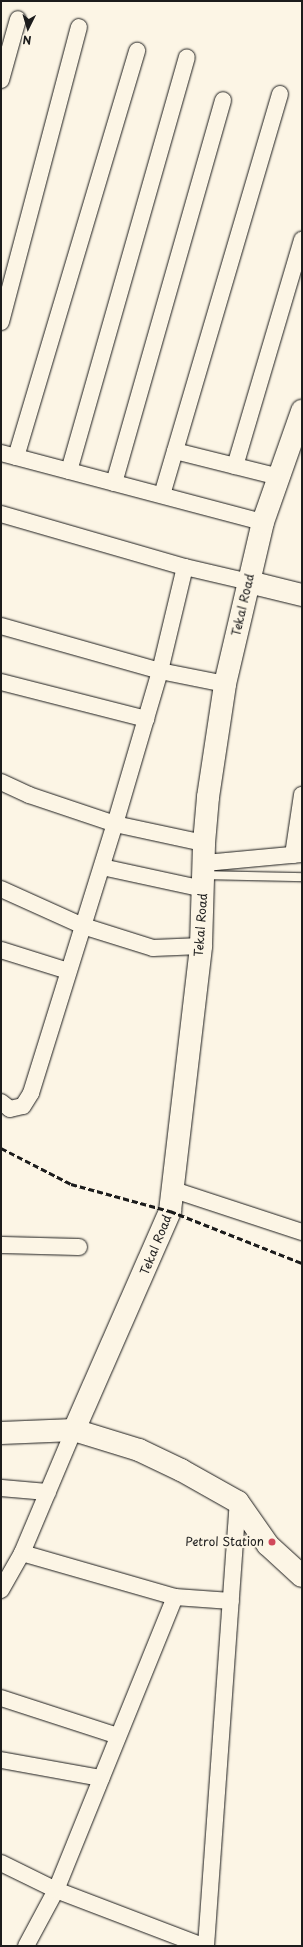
<!DOCTYPE html>
<html>
<head>
<meta charset="utf-8">
<style>
  body { margin:0 }
  #map { position:relative; width:303px; height:1947px; overflow:hidden; background:#fcf5e5; font-family:"Playpen Sans",sans-serif }
  div>[style] { position:absolute }
  [style*='--x'] { left:calc(var(--x)*1px); top:calc(var(--y)*1px); width:calc(var(--w)*1px); rotate:calc(var(--a)*1deg) }
  .roads { filter:drop-shadow(0 0 1px #1c1c1c) drop-shadow(0 0 1px #1c1c1c) }
  .lane>* { height:8px; margin:-4px; padding:0 4px; transform-origin:4px; border-radius:4px; background:#fcf5e5 }
  .street>* { height:16px; margin:-8px; padding:0 8px; transform-origin:8px; border-radius:8px; background:#fcf5e5 }
  .secondary>* { height:22px; margin:-11px; padding:0 11px; transform-origin:11px; border-radius:11px; background:#fcf5e5 }
  .rail>* { height:3px; margin-top:-1.5px; transform-origin:0; background:repeating-linear-gradient(90deg,#1c1c1c 0 6px,transparent 0 9px) }
  .dots>* { width:11px; height:11px; translate:-50% -50%; box-sizing:border-box; border:2px solid #fcf5e5; border-radius:50% }
  span { translate:-50% -50%; white-space:nowrap; text-align:center; line-height:1.15; -webkit-text-stroke:4px #fcf5e5; paint-order:stroke }
  .street-label { font-size:12px; color:#1c1c1c }
  .poi-label { font-size:12px; color:#1c1c1c }
  .right { translate:-100% -50%; text-align:right }
  .frame { position:absolute; inset:0; border:2px solid #1c1c1c; pointer-events:none }
  .north { position:absolute; left:8px; top:8px; width:40px; height:40px; -webkit-text-stroke:3px #fcf5e5; paint-order:stroke; rotate:185deg; font-size:11px; font-weight:700; line-height:16px; text-align:center; color:#1c1c1c }
  .north::after { content:''; display:block; margin:auto; width:14px; height:18px; background:#1c1c1c; clip-path:polygon(50% 0,100% 100%,50% 72%,0 100%) }
</style>
</head>
<body>
<div id="map">
  <div class="roads">
    <div class="lane">
      <i style="--x:204;--y:875;--w:98;--a:1.2"></i>
    </div>
    <div class="street">
      <i style="--x:1;--y:80;--w:63;--a:-74.4"></i>
      <i style="--x:1;--y:322;--w:305;--a:-75.2"></i>
      <i style="--x:175;--y:451;--w:107;--a:14"></i>
      <i style="--x:1;--y:453;--w:271;--a:14.8"></i>
      <i style="--x:16;--y:457;--w:424;--a:-73.4"></i>
      <i style="--x:235;--y:466;--w:236;--a:-73.5"></i>
      <i style="--x:69;--y:471;--w:430;--a:-74.1"></i>
      <i style="--x:114;--y:483;--w:398;--a:-74.1"></i>
      <i style="--x:162;--y:495;--w:418;--a:-73.6"></i>
      <i style="--x:1;--y:514;--w:191;--a:16.1"></i>
      <i style="--x:185;--y:567;--w:66;--a:13.2"></i>
      <i style="--x:1;--y:626;--w:165;--a:15.8"></i>
      <i style="--x:160;--y:671;--w:66;--a:11.3"></i>
      <i style="--x:1;--y:682;--w:150;--a:14.3"></i>
      <i style="--x:1;--y:782;--w:31;--a:25"></i>
      <i style="--x:29;--y:795;--w:91;--a:18.6"></i>
      <i style="--x:115;--y:824;--w:91;--a:12.1"></i>
      <i style="--x:293;--y:855;--w:61;--a:-81.5"></i>
      <i style="--x:205;--y:863;--w:97;--a:-5.3"></i>
      <i style="--x:102;--y:867;--w:104;--a:12.2"></i>
      <i style="--x:1;--y:889;--w:90;--a:24.3"></i>
      <i style="--x:83;--y:926;--w:73;--a:17.4"></i>
      <i style="--x:153;--y:948;--w:48;--a:-2.4"></i>
      <i style="--x:1;--y:950;--w:70;--a:17.4"></i>
      <i style="--x:1;--y:1102;--w:11;--a:38"></i>
      <i style="--x:10;--y:1109;--w:13;--a:-13"></i>
      <i style="--x:23;--y:1106;--w:15;--a:-58"></i>
      <i style="--x:31;--y:1093;--w:282;--a:-72.7"></i>
      <i style="--x:115;--y:824;--w:159;--a:-73.6"></i>
      <i style="--x:160;--y:671;--w:107;--a:-76.5"></i>
      <i style="--x:174;--y:1190;--w:135;--a:18.2"></i>
      <i style="--x:1;--y:1245;--w:78;--a:1.5"></i>
      <i style="--x:1;--y:1488;--w:47;--a:4.9"></i>
      <i style="--x:22;--y:1553;--w:159;--a:16"></i>
      <i style="--x:175;--y:1597;--w:56;--a:4.1"></i>
      <i style="--x:1;--y:1590;--w:43;--a:-60.4"></i>
      <i style="--x:22;--y:1553;--w:134;--a:-67.1"></i>
      <i style="--x:1;--y:1698;--w:123;--a:18"></i>
      <i style="--x:1;--y:1760;--w:102;--a:10.2"></i>
      <i style="--x:1;--y:1863;--w:61;--a:26.1"></i>
      <i style="--x:56;--y:1890;--w:157;--a:20.9"></i>
      <i style="--x:26;--y:1946;--w:64;--a:-61.8"></i>
      <i style="--x:56;--y:1890;--w:316;--a:-67.9"></i>
      <i style="--x:206;--y:1946;--w:445;--a:-85.9"></i>
    </div>
    <div class="secondary">
      <i style="--x:249;--y:582;--w:55;--a:13.8"></i>
      <i style="--x:74;--y:1430;--w:239;--a:-66.3"></i>
      <i style="--x:170;--y:1211;--w:267;--a:-83.3"></i>
      <i style="--x:201;--y:946;--w:103;--a:-88.3"></i>
      <i style="--x:204;--y:843;--w:46;--a:-85"></i>
      <i style="--x:208;--y:797;--w:114;--a:-81.4"></i>
      <i style="--x:225;--y:684;--w:166;--a:-76.8"></i>
      <i style="--x:263;--y:522;--w:118;--a:-70.6"></i>
      <i style="--x:1;--y:1433;--w:73;--a:-2.4"></i>
      <i style="--x:74;--y:1430;--w:68;--a:17.1"></i>
      <i style="--x:139;--y:1450;--w:47;--a:25.5"></i>
      <i style="--x:181;--y:1470;--w:65;--a:29.3"></i>
      <i style="--x:238;--y:1502;--w:52;--a:55.1"></i>
      <i style="--x:268;--y:1545;--w:46;--a:42.4"></i>
    </div>
  </div>
  <div class="rail">
    <i style="--x:1;--y:1148;--w:79;--a:27.2"></i>
    <i style="--x:71;--y:1184;--w:103;--a:15.3"></i>
    <i style="--x:170;--y:1211;--w:142;--a:21.5"></i>
  </div>
  <div class="dots">
    <i style="left:272px;top:1542px;background:#d1495b"></i>
  </div>
  <div class="street-label">
    <span style="left:243px;top:605px;rotate:-77deg">Tekal Road</span>
    <span style="left:201px;top:925px;rotate:-86deg">Tekal Road</span>
    <span style="left:156px;top:1245px;rotate:-68deg">Tekal Road</span>
  </div>
  <div class="poi-label">
    <span class="right" style="left:264px;top:1542px">Petrol Station</span>
  </div>
  <div class="frame"></div>
  <div class="north">N</div>
</div>
</body>
</html>
